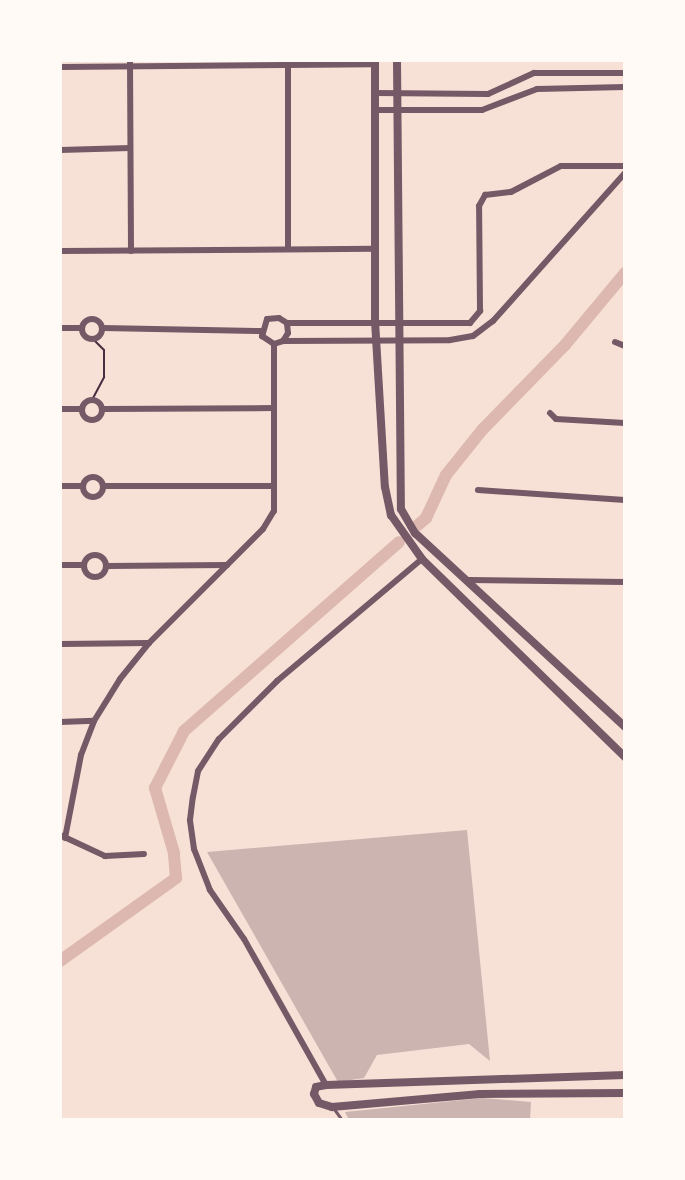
<!DOCTYPE html>
<html>
<head>
<meta charset="utf-8">
<style>
  body { margin:0 }
  #map { position:relative; width:685px; height:1180px; overflow:hidden; background:#f7e1d7; font-family:"Noto Serif",serif }
  div>[style] { position:absolute }
  [style*='--x'] { left:calc(var(--x)*1px); top:calc(var(--y)*1px); width:calc(var(--w)*1px); rotate:calc(var(--a)*1deg) }
  .canal>* { height:12px; margin:-6px; padding:0 6px; transform-origin:6px; border-radius:6px; background:#dcb8b0 }
  .building>* { inset:0; background:#ccb4b1 }
  .path>* { height:2px; margin:-1px; padding:0 1px; transform-origin:1px; border-radius:1px; background:#4a2c40 }
  .service>* { height:3px; margin:-1.5px; padding:0 1.5px; transform-origin:1.5px; border-radius:1.5px; background:#755966 }
  .minor>* { height:6px; margin:-3px; padding:0 3px; transform-origin:3px; border-radius:3px; background:#755966 }
  .minor>.ring { margin:-3px; padding:0; box-sizing:content-box; background:none; border:6px solid #755966; border-radius:50% }
  .tertiary>* { height:8px; margin:-4px; padding:0 4px; transform-origin:4px; border-radius:4px; background:#755966 }
  span { translate:-50% -50%; white-space:nowrap; text-align:center; line-height:1.15; -webkit-text-stroke:4.5px #fffaf5; paint-order:stroke }
  .frame { position:absolute; inset:0; border:62px solid #fffaf5; pointer-events:none }
</style>
</head>
<body>
<div id="map">
  <div class="canal">
    <i style="--x:418;--y:525;--w:11;--a:-41"></i>
    <i style="--x:426;--y:518;--w:47;--a:-65.1"></i>
    <i style="--x:446;--y:475;--w:58;--a:-51.3"></i>
    <i style="--x:482;--y:430;--w:119;--a:-45.7"></i>
    <i style="--x:565;--y:345;--w:94;--a:-50.2"></i>
    <i style="--x:60;--y:961;--w:143;--a:-35.6"></i>
    <i style="--x:176;--y:878;--w:25;--a:-95"></i>
    <i style="--x:174;--y:853;--w:68;--a:-106.3"></i>
    <i style="--x:155;--y:788;--w:64;--a:-63"></i>
    <i style="--x:184;--y:731;--w:286;--a:-41.3"></i>
  </div>
  <div class="building">
    <i style="clip-path:polygon(467px 830px,490px 1061px,469px 1044px,377px 1055px,364px 1078px,338px 1082px,207px 852px)"></i>
    <i style="clip-path:polygon(482px 1098px,531px 1102px,530px 1120px,349px 1120px,345px 1112px)"></i>
  </div>
  <div class="path">
    <i style="--x:92;--y:400;--w:26;--a:-62"></i>
    <i style="--x:104;--y:377;--w:27;--a:-90"></i>
    <i style="--x:104;--y:350;--w:16;--a:-135"></i>
  </div>
  <div class="service">
    <i style="--x:334;--y:1109;--w:14;--a:54"></i>
  </div>
  <div class="minor">
    <i style="--x:130;--y:60;--w:191;--a:89.7"></i>
    <i style="--x:60;--y:67;--w:315;--a:-0.5"></i>
    <i style="--x:375;--y:93;--w:113;--a:0.5"></i>
    <i style="--x:488;--y:94;--w:51;--a:-24.5"></i>
    <i style="--x:534;--y:73;--w:91;--a:0"></i>
    <i style="--x:375;--y:110;--w:107;--a:0"></i>
    <i style="--x:482;--y:110;--w:59;--a:-20.9"></i>
    <i style="--x:537;--y:89;--w:88;--a:-1.3"></i>
    <i style="--x:60;--y:150;--w:70;--a:-1.6"></i>
    <i style="--x:288;--y:249;--w:188;--a:-90"></i>
    <i style="--x:60;--y:251;--w:314;--a:-0.4"></i>
    <i class="ring" style="left:82px;top:319px;width:14px;height:14px"></i>
    <i style="--x:287;--y:323;--w:183;--a:0"></i>
    <i style="--x:470;--y:323;--w:16;--a:-50"></i>
    <i style="--x:480;--y:311;--w:105;--a:-90.5"></i>
    <i style="--x:479;--y:206;--w:13;--a:-61"></i>
    <i style="--x:485;--y:195;--w:26;--a:-7"></i>
    <i style="--x:511;--y:192;--w:56;--a:-27.5"></i>
    <i style="--x:561;--y:166;--w:64;--a:0"></i>
    <i style="--x:60;--y:328;--w:22;--a:0"></i>
    <i style="--x:103;--y:328;--w:158;--a:1.1"></i>
    <i style="--x:283;--y:341;--w:9;--a:-58"></i>
    <i style="--x:288;--y:333;--w:10;--a:-96"></i>
    <i style="--x:287;--y:323;--w:9;--a:-148"></i>
    <i style="--x:279;--y:318;--w:12;--a:175"></i>
    <i style="--x:267;--y:319;--w:18;--a:106"></i>
    <i style="--x:262;--y:336;--w:14;--a:34"></i>
    <i style="--x:274;--y:344;--w:9;--a:-18"></i>
    <i style="--x:283;--y:341;--w:167;--a:-0.3"></i>
    <i style="--x:450;--y:340;--w:23;--a:-10"></i>
    <i style="--x:473;--y:336;--w:25;--a:-37"></i>
    <i style="--x:493;--y:321;--w:198;--a:-48.3"></i>
    <i style="--x:615;--y:342;--w:11;--a:22"></i>
    <i class="ring" style="left:82px;top:400px;width:14px;height:14px"></i>
    <i style="--x:60;--y:409;--w:22;--a:0"></i>
    <i style="--x:102;--y:409;--w:172;--a:-0.3"></i>
    <i style="--x:550;--y:413;--w:8;--a:45"></i>
    <i style="--x:556;--y:419;--w:69;--a:3.3"></i>
    <i class="ring" style="left:83px;top:477px;width:14px;height:14px"></i>
    <i style="--x:60;--y:486;--w:22;--a:0"></i>
    <i style="--x:103;--y:486;--w:171;--a:0"></i>
    <i style="--x:478;--y:490;--w:147;--a:3.9"></i>
    <i class="ring" style="left:84px;top:555px;width:16px;height:16px"></i>
    <i style="--x:60;--y:565;--w:24;--a:0"></i>
    <i style="--x:107;--y:566;--w:120;--a:-0.5"></i>
    <i style="--x:469;--y:580;--w:156;--a:0.7"></i>
    <i style="--x:60;--y:644;--w:89;--a:-0.6"></i>
    <i style="--x:60;--y:722;--w:34;--a:-2"></i>
    <i style="--x:60;--y:835;--w:50;--a:25"></i>
    <i style="--x:105;--y:856;--w:39;--a:-3"></i>
    <i style="--x:65;--y:838;--w:85;--a:-79.1"></i>
    <i style="--x:81;--y:755;--w:36;--a:-69"></i>
    <i style="--x:94;--y:721;--w:49;--a:-58.2"></i>
    <i style="--x:120;--y:679;--w:46;--a:-51.1"></i>
    <i style="--x:149;--y:643;--w:161;--a:-45"></i>
    <i style="--x:263;--y:529;--w:21;--a:-59"></i>
    <i style="--x:274;--y:511;--w:167;--a:-90"></i>
    <i style="--x:326;--y:1085;--w:167;--a:-119.3"></i>
    <i style="--x:244;--y:939;--w:60;--a:-124.8"></i>
    <i style="--x:210;--y:890;--w:44;--a:-111.3"></i>
    <i style="--x:194;--y:849;--w:29;--a:-98"></i>
    <i style="--x:190;--y:820;--w:23;--a:-83"></i>
    <i style="--x:193;--y:797;--w:26;--a:-79"></i>
    <i style="--x:198;--y:771;--w:38;--a:-57"></i>
    <i style="--x:219;--y:739;--w:82;--a:-45"></i>
    <i style="--x:277;--y:681;--w:189;--a:-40.1"></i>
  </div>
  <div class="tertiary">
    <i style="--x:375;--y:60;--w:261;--a:90"></i>
    <i style="--x:375;--y:321;--w:166;--a:86.6"></i>
    <i style="--x:385;--y:487;--w:29;--a:78"></i>
    <i style="--x:391;--y:515;--w:54;--a:54.8"></i>
    <i style="--x:422;--y:559;--w:284;--a:44.3"></i>
    <i style="--x:397;--y:60;--w:449;--a:89.5"></i>
    <i style="--x:401;--y:509;--w:28;--a:60"></i>
    <i style="--x:415;--y:533;--w:286;--a:42.7"></i>
    <i style="--x:625;--y:1075;--w:299;--a:178.1"></i>
    <i style="--x:326;--y:1085;--w:10;--a:169"></i>
    <i style="--x:316;--y:1087;--w:7;--a:106"></i>
    <i style="--x:314;--y:1094;--w:10;--a:61"></i>
    <i style="--x:319;--y:1103;--w:14;--a:17"></i>
    <i style="--x:332;--y:1107;--w:149;--a:-5"></i>
    <i style="--x:480;--y:1094;--w:145;--a:-0.4"></i>
  </div>
  <div class="frame"></div>
</div>
</body>
</html>
